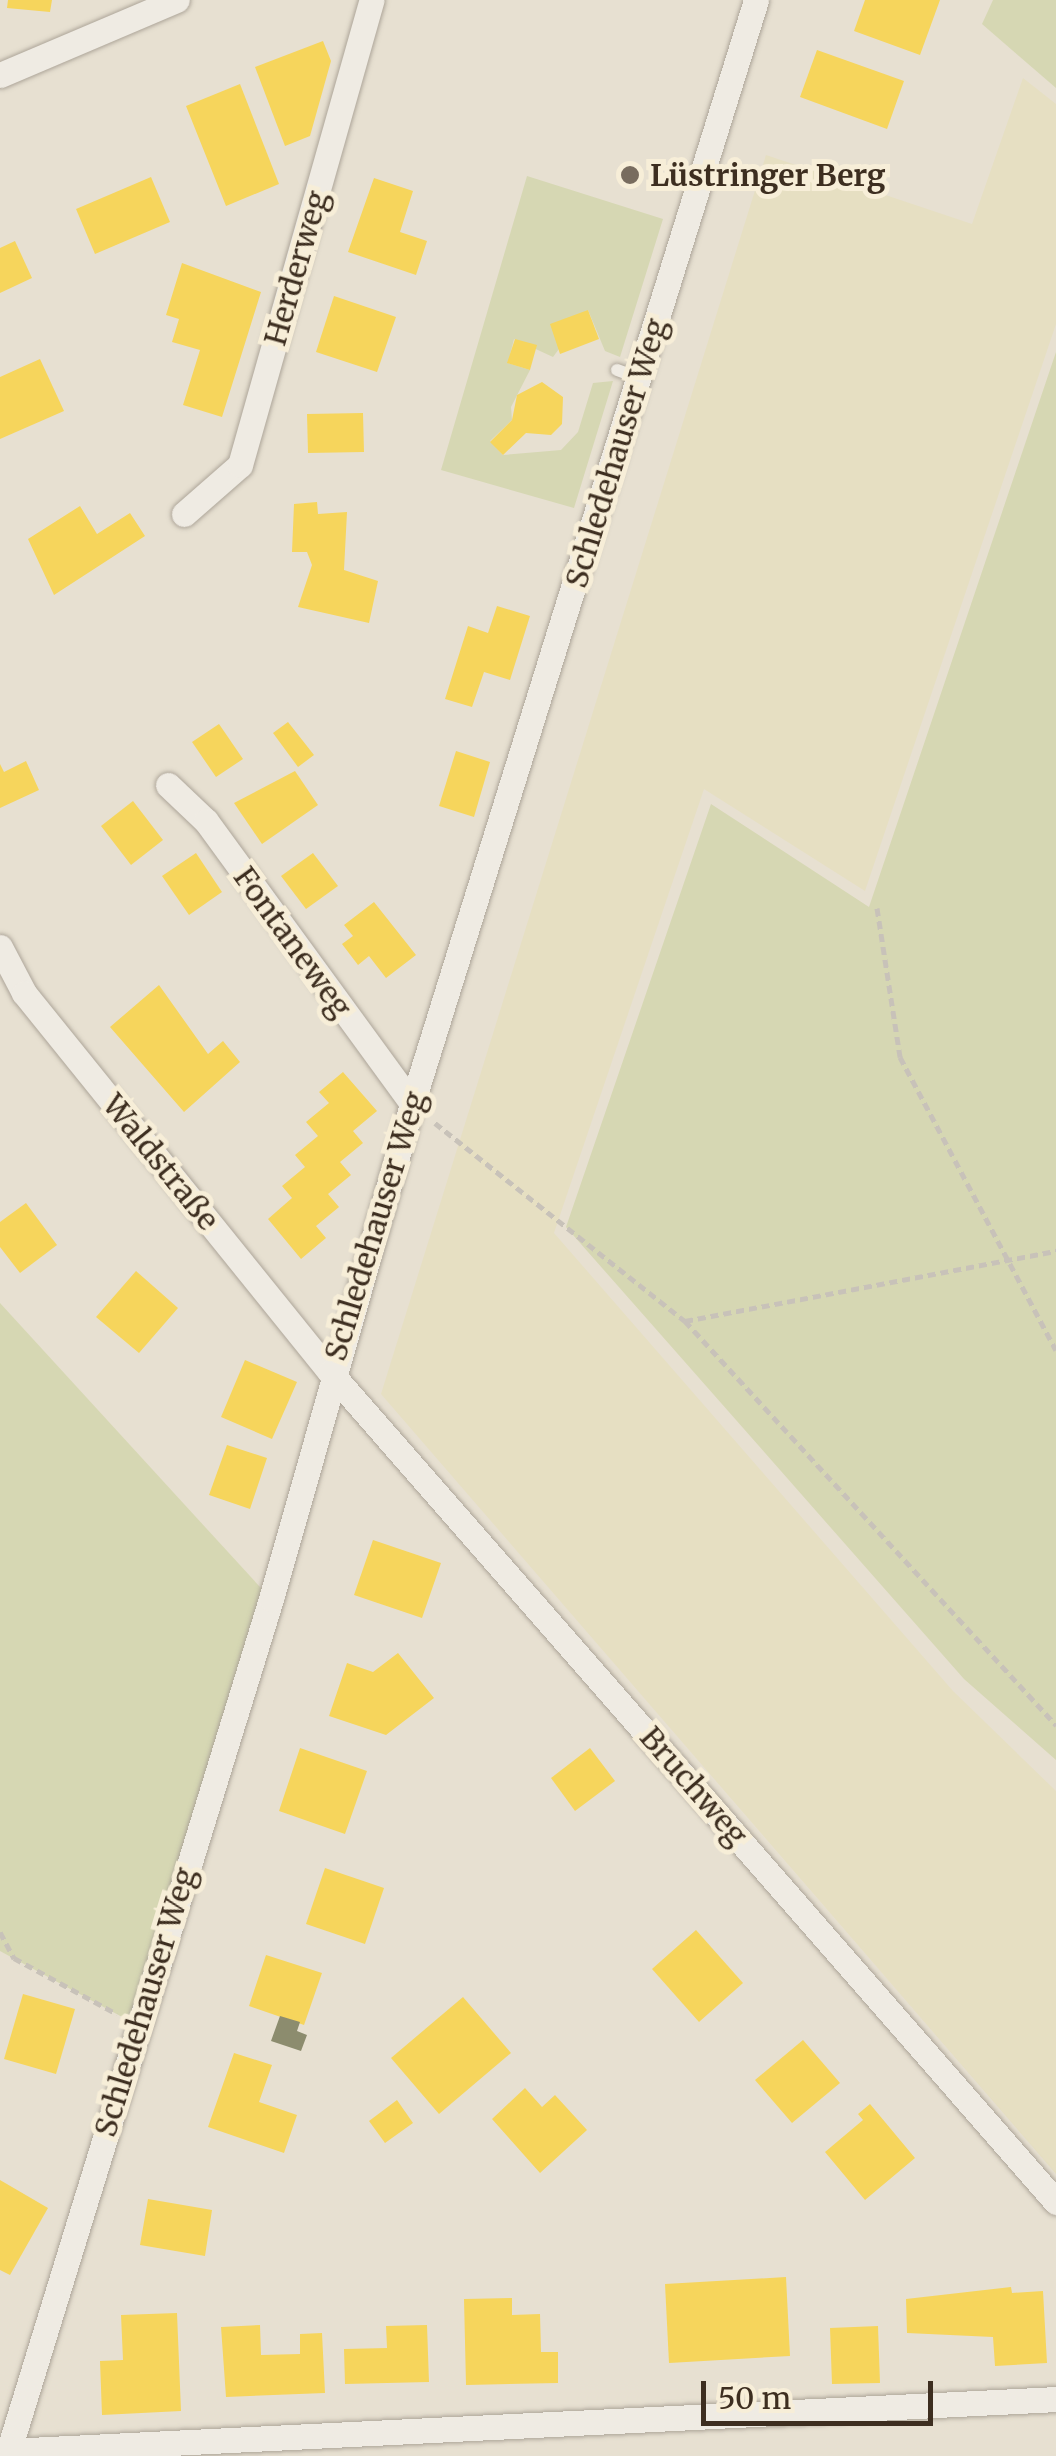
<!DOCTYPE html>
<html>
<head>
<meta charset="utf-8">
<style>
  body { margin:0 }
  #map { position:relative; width:1056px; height:2456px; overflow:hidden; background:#e7e0d1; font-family:Merriweather,serif }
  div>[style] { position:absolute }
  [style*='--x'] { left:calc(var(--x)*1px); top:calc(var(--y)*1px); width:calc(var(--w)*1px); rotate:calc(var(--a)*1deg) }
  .farmland>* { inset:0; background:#e6dfc2 }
  .green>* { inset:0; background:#d6d7b3 }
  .homes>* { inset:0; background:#f6d55c }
  .industry>* { inset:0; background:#8c8c6e }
  .path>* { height:5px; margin-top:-2.5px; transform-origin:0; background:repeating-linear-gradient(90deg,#c8c2b9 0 8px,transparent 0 13px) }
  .roads { filter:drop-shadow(0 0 2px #ada599) drop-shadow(0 0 2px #ada599) }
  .service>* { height:12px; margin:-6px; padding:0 6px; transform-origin:6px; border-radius:6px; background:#efebe3 }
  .minor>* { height:25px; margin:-12.5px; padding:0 12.5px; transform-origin:12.5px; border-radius:12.5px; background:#efebe3 }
  .dots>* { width:28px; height:28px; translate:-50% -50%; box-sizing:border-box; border:5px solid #f7eed8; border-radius:50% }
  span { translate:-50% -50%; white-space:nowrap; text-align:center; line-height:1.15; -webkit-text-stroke:10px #f7eed8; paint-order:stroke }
  .poi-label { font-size:30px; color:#3d2e20; font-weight:700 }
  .left { translate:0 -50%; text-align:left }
  .street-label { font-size:30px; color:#3d2e20 }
  .scale { position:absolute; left:701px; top:2381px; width:232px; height:45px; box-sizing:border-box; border:5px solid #3d2e20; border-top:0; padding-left:12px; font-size:30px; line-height:35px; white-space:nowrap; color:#3d2e20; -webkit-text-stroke:8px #f7eed8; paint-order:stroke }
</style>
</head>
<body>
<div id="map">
  <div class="farmland">
    <i style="clip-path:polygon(1023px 78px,1056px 104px,1056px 324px,865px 891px,704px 789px,554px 1233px,953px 1691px,1056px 1791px,1056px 2174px,381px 1394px,766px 155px,972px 224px)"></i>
  </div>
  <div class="green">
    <i style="clip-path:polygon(993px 0,1056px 0,1056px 88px,982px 24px)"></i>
    <i style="clip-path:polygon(527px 176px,663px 219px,620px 357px,605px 351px,588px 310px,553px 357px,514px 339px,508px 363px,530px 370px,511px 407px,512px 420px,490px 441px,503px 455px,561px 450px,578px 432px,593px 383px,613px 381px,574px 508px,441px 470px)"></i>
    <i style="clip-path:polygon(1056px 352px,1056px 1760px,964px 1679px,566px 1227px,711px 804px,869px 907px)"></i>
    <i style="clip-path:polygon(0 1303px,271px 1599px,137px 2025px,0 1951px)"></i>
  </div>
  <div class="homes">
    <i style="clip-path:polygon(8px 0,52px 0,50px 12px,7px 8px)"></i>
    <i style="clip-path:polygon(865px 0,940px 0,920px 55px,854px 31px)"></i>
    <i style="clip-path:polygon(323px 41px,331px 61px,310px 136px,285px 146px,255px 67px)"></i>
    <i style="clip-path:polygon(817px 50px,904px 81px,887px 129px,800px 97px)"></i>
    <i style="clip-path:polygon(240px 84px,279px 184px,226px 206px,186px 106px)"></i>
    <i style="clip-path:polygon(151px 177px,170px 222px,95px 254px,76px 209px)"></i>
    <i style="clip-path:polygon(374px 178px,413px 191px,400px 232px,427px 241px,416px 275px,348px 252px)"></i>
    <i style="clip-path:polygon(15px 241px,32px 278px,0 293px,0 248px)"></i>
    <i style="clip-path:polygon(182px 263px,261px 292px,222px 417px,183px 405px,200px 350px,172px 342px,179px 319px,166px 315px)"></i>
    <i style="clip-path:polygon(334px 296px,396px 317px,377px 372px,316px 352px)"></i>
    <i style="clip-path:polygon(588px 310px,599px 339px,560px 354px,550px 324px)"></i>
    <i style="clip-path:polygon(515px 339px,537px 345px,530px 370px,507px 363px)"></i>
    <i style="clip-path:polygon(40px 359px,64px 411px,0 439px,0 377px)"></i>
    <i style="clip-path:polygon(542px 382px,563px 397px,562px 424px,551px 435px,526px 433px,503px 455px,490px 442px,512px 420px,517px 395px)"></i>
    <i style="clip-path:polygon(363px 413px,364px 452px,308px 453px,307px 414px)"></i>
    <i style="clip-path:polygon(317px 502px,318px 514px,347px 512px,344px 570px,378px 581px,369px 623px,298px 607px,312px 565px,307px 552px,292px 552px,294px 504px)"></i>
    <i style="clip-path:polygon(80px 506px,97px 534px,130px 513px,145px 536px,54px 595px,28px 539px)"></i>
    <i style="clip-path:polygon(497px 606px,530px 616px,510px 680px,484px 672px,472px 707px,445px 699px,468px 626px,488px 633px)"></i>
    <i style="clip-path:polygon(288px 722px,314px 755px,298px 767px,273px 733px)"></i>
    <i style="clip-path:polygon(219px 724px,243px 759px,216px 777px,192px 742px)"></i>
    <i style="clip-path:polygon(456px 751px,490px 762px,474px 817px,439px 806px)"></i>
    <i style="clip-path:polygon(26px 761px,39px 790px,0 808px,0 764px,4px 772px)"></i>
    <i style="clip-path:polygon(295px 771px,318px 805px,262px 844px,234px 803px)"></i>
    <i style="clip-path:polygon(133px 801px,163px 840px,131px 865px,101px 826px)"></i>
    <i style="clip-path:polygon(196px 853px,222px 892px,189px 915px,162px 876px)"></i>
    <i style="clip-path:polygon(313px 853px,338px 886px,306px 909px,281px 876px)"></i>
    <i style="clip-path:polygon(374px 902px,416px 955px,386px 978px,369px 956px,358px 965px,342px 944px,353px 936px,344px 925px)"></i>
    <i style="clip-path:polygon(159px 985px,208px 1054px,223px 1041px,240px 1062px,184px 1112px,110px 1027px)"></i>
    <i style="clip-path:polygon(343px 1072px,377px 1111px,353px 1131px,363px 1143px,340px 1162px,351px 1175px,328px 1194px,339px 1207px,316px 1226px,326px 1238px,301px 1259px,268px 1219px,292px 1198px,282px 1186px,305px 1167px,295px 1155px,318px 1136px,306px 1122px,329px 1103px,319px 1092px)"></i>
    <i style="clip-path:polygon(26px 1203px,57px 1245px,20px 1273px,0 1247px,0 1222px)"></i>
    <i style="clip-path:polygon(136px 1271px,178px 1308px,139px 1353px,96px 1317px)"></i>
    <i style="clip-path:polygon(245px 1360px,297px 1382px,272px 1439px,221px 1417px)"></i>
    <i style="clip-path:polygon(227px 1445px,267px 1458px,250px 1509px,209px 1495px)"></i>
    <i style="clip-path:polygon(373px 1540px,441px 1563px,422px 1618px,354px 1595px)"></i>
    <i style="clip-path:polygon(398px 1653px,434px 1698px,386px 1735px,329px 1716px,347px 1663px,373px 1672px)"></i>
    <i style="clip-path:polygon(300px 1748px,367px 1771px,345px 1834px,279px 1811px)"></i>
    <i style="clip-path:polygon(590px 1748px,615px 1781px,575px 1811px,551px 1778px)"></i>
    <i style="clip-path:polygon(325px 1868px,384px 1888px,365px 1944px,306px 1924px)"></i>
    <i style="clip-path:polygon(696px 1930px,743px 1983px,699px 2022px,652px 1969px)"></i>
    <i style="clip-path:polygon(266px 1955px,322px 1973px,304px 2025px,249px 2006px)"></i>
    <i style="clip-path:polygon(23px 1994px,75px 2009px,56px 2074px,4px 2059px)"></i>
    <i style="clip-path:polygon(463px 1997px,511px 2053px,439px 2114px,391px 2058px)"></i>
    <i style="clip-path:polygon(803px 2040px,840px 2083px,792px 2123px,755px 2080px)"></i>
    <i style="clip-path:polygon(234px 2053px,272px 2065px,259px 2102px,297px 2115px,284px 2153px,208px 2127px)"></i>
    <i style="clip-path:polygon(525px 2088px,542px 2107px,555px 2095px,587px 2130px,540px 2173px,492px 2119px)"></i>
    <i style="clip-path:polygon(397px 2100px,413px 2123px,385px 2143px,369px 2121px)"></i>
    <i style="clip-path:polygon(870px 2104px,915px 2158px,865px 2200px,825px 2152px,863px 2120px,858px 2114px)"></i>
    <i style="clip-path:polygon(0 2180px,48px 2208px,10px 2275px,0 2270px)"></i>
    <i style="clip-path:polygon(148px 2199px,212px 2210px,205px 2256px,140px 2245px)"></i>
    <i style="clip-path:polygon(786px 2277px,790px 2356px,669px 2363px,665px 2284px)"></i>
    <i style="clip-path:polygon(1011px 2287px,1012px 2293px,1043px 2291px,1047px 2363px,995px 2366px,993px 2337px,907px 2333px,906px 2299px)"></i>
    <i style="clip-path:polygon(512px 2298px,512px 2315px,540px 2314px,541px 2352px,558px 2352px,558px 2383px,466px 2385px,464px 2299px)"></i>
    <i style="clip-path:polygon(177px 2313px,181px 2411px,102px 2415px,100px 2361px,123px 2360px,121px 2315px)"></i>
    <i style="clip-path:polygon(260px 2325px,261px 2355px,300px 2354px,300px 2334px,322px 2333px,325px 2393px,226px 2397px,221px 2327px)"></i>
    <i style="clip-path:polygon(427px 2325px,429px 2382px,345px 2384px,344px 2349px,387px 2348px,386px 2326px)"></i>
    <i style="clip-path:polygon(878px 2326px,880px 2383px,832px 2384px,830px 2328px)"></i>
  </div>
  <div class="industry">
    <i style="clip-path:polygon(280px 2016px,300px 2022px,297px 2031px,307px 2035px,301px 2051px,271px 2041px)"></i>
  </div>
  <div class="path">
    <i style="--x:877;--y:908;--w:151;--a:81.2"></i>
    <i style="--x:900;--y:1057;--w:332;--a:62"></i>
    <i style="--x:435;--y:1123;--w:319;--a:38.4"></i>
    <i style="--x:685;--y:1321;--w:549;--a:47.44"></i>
    <i style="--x:685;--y:1321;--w:378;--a:-10.7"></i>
    <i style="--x:0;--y:1932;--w:30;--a:62"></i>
    <i style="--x:14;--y:1958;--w:117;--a:28.5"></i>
  </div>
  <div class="roads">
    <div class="service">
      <i style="--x:617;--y:370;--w:23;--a:20"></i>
    </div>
    <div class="minor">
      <i style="--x:0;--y:75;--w:192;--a:-23"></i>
      <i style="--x:184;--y:514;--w:74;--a:-41.2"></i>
      <i style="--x:240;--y:465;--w:483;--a:-74.2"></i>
      <i style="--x:168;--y:785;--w:52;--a:43.5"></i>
      <i style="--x:206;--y:821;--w:350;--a:53.9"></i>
      <i style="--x:0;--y:947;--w:52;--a:62.4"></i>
      <i style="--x:24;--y:993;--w:487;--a:51.1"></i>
      <i style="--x:330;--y:1372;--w:1103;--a:48.82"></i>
      <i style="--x:9;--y:2451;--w:1048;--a:-2.84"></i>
      <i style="--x:7;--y:2456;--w:897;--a:-72.88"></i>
      <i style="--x:271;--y:1599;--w:515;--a:-74.1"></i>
      <i style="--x:412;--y:1104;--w:1156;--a:-72.69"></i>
    </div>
  </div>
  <div class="dots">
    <i style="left:630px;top:175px;background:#786c5e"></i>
  </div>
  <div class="poi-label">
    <span class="left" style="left:650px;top:175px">Lüstringer Berg</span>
  </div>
  <div class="street-label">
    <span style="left:296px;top:268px;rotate:-74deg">Herderweg</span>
    <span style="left:616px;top:453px;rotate:-73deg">Schledehauser Weg</span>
    <span style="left:293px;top:942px;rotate:54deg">Fontaneweg</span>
    <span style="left:161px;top:1162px;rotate:51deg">Waldstraße</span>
    <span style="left:375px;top:1226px;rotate:-73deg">Schledehauser Weg</span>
    <span style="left:694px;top:1786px;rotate:49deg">Bruchweg</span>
    <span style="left:145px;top:2002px;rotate:-73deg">Schledehauser Weg</span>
  </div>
  <div class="scale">50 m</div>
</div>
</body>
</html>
